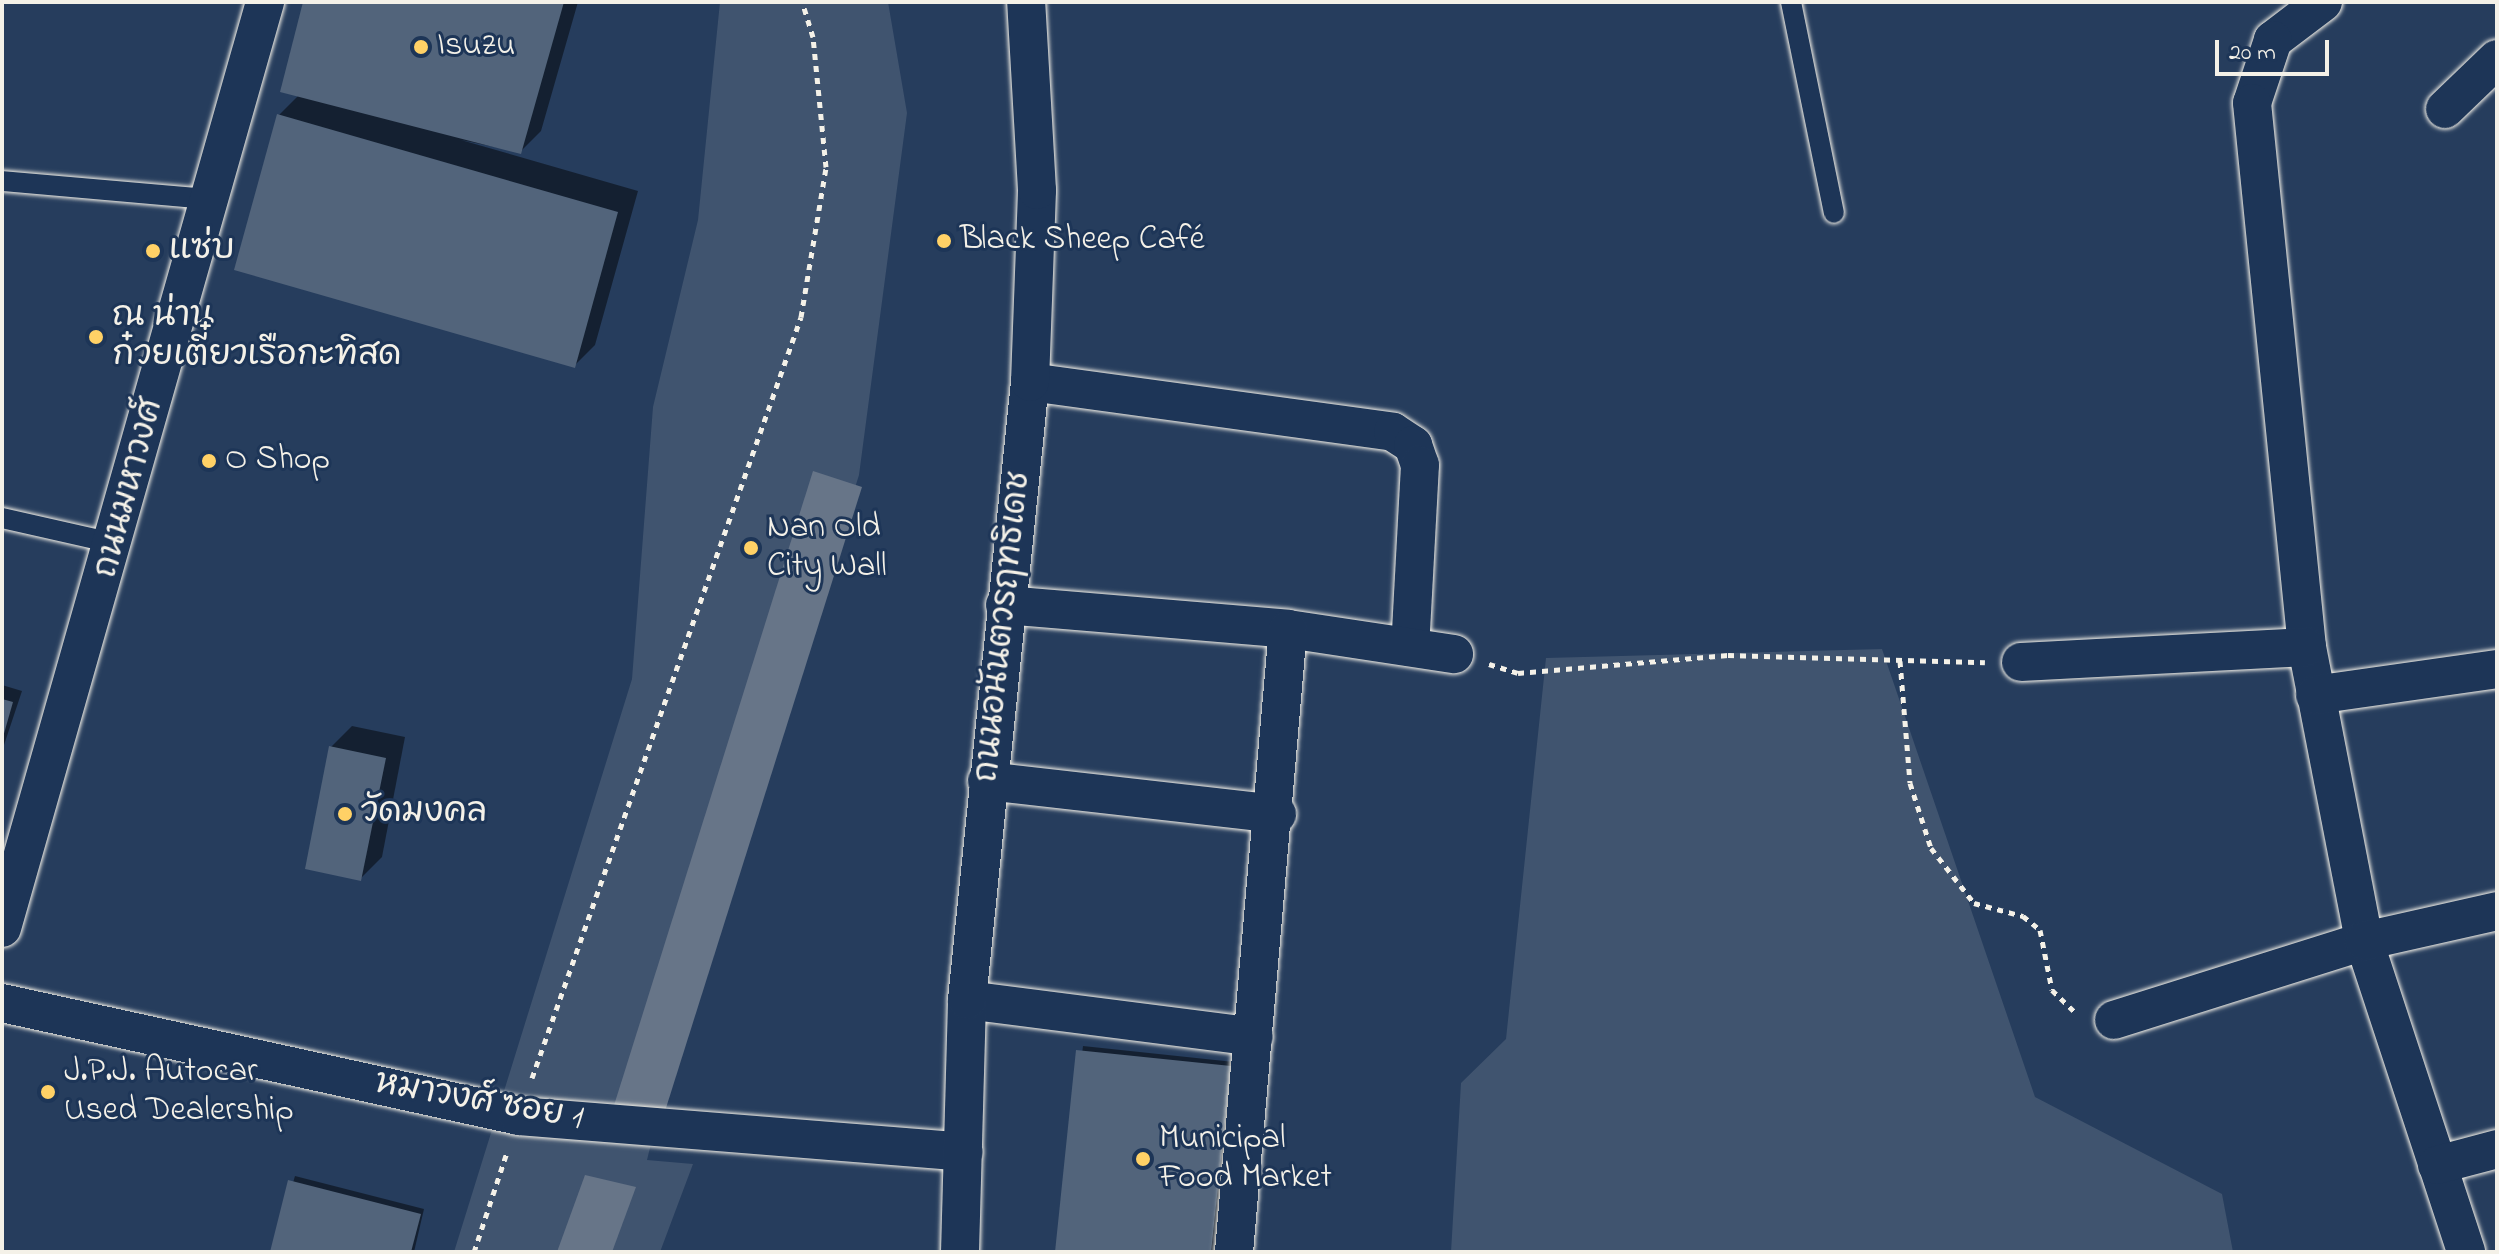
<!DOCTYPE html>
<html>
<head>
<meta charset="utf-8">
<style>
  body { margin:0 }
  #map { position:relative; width:2499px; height:1254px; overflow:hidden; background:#263d5d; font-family:"Indie Flower","Playpen Sans Thai",sans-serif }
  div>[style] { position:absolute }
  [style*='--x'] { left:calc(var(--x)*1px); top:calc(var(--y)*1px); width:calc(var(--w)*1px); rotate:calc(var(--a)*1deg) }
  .green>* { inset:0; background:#40546f }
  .water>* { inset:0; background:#677588 }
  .shadow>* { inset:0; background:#0007 }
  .building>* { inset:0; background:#52647b }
  .path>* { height:5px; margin-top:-2.5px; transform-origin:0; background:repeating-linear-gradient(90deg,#f4f1e8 0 6px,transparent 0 12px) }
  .roads { filter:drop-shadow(0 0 2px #f4f1e8) drop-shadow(0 0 2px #f4f1e8) }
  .service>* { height:20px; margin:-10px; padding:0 10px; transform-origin:10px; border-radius:10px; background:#1d3557 }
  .minor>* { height:38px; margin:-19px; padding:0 19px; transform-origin:19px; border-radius:19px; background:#1d3557 }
  .dots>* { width:22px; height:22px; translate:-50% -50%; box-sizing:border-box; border:4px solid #1d3557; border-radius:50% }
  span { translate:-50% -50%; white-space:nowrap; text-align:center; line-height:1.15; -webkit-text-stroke:6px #1d3557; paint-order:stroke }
  .poi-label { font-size:34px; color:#f4f1e8 }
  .left { translate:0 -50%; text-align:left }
  .street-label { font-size:34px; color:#f4f1e8 }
  .frame { position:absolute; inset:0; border:4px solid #f4f1e8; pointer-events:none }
  .scale { position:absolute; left:2215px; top:40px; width:114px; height:36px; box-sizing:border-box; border:4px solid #f4f1e8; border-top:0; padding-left:10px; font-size:24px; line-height:28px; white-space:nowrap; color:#f4f1e8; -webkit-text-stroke:6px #1d3557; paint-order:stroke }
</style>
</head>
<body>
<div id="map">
  <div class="green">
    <i style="clip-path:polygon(720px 2px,888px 2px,907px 113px,859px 475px,657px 1119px,647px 1160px,693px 1164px,660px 1252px,454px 1252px,632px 679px,653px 407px,698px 220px)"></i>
    <i style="clip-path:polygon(1882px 649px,2035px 1097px,2222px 1194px,2233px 1252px,1451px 1252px,1461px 1083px,1506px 1039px,1546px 658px)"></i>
  </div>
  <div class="water">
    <i style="clip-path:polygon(813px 471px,862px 487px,660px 1127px,611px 1115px)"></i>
    <i style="clip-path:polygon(585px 1175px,636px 1187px,612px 1252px,557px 1252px)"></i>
  </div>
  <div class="shadow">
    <i style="clip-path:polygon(305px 2px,578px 2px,541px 131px,520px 152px,461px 140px,638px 191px,595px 345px,574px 366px,279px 115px,299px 95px)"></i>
    <i style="clip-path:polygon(2px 685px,22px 691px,2px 751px)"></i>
    <i style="clip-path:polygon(352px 726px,405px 737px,382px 857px,361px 878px,331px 747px)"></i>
    <i style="clip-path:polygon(1083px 1046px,1234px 1062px,1215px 1252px,1057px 1252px)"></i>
    <i style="clip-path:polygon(295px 1176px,424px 1209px,414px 1252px,272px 1252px)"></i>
  </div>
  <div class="building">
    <i style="clip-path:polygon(303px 2px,564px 2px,521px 154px,280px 92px)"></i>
    <i style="clip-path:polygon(277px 114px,618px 212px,575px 368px,234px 270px)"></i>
    <i style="clip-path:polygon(2px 699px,13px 702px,3px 737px,2px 737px)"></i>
    <i style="clip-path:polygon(329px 746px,386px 758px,361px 881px,305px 869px)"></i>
    <i style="clip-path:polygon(1076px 1050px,1231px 1066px,1211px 1252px,1055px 1252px)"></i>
    <i style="clip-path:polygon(288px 1180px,421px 1214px,411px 1252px,270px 1252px)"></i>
  </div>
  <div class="path">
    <i style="--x:1900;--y:661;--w:122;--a:85.3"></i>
    <i style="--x:1910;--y:783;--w:68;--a:72.1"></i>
    <i style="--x:1931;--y:848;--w:70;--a:52"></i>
    <i style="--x:1974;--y:903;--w:51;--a:14.9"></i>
    <i style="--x:2023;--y:916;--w:22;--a:39"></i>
    <i style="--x:2040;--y:930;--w:61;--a:78.7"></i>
    <i style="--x:2052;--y:990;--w:35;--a:44"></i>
    <i style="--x:1489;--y:664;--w:30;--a:17"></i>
    <i style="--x:1518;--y:673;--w:211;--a:-4.9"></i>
    <i style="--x:1728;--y:655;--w:257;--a:1.6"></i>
    <i style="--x:532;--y:1078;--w:807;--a:-70.53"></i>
    <i style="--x:801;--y:317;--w:152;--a:-80.5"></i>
    <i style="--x:826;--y:167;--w:131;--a:-95.7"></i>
    <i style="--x:813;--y:37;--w:37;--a:-107"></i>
    <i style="--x:474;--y:1252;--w:105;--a:-71.7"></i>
  </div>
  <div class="roads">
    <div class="service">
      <i style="--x:1791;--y:2;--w:215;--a:78.5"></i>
      <i style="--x:2;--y:181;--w:205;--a:5"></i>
      <i style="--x:2;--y:518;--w:118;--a:12.7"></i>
    </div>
    <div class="minor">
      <i style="--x:2323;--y:2;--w:63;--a:142.8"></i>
      <i style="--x:2273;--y:40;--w:66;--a:108.4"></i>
      <i style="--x:2252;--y:103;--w:547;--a:84.23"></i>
      <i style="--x:2307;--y:647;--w:299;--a:79"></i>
      <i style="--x:2364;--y:941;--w:327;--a:71.8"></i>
      <i style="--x:2445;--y:109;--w:72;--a:-43.9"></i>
      <i style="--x:1030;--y:382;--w:366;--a:7.8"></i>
      <i style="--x:1393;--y:432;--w:24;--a:33"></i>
      <i style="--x:1413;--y:445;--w:21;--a:71"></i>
      <i style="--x:1420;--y:465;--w:182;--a:93.1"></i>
      <i style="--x:1005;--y:605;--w:284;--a:4.8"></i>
      <i style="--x:1288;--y:629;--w:168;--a:8.6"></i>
      <i style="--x:2021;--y:662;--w:286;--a:-3"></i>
      <i style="--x:2315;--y:695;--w:184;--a:-8.1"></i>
      <i style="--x:987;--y:781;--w:292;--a:6.5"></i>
      <i style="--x:2;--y:928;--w:963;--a:-74.14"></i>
      <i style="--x:967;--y:1000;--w:289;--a:7.3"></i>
      <i style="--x:2;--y:1003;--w:529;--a:12.33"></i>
      <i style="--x:519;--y:1116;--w:446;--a:4.6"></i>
      <i style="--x:2114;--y:1020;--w:262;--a:-17.5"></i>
      <i style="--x:2364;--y:941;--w:136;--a:-12.7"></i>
      <i style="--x:2437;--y:1165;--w:62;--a:-14.9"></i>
      <i style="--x:960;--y:1252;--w:252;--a:-88.4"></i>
      <i style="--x:967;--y:1000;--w:621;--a:-84.18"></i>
      <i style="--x:1030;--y:382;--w:192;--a:-87.9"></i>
      <i style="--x:1037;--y:190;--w:188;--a:-93.3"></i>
      <i style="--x:1234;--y:1252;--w:625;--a:-85.05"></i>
    </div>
  </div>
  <div class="dots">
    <i style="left:421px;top:47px;background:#ffd166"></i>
    <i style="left:944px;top:241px;background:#ffd166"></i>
    <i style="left:153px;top:251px;background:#ffd166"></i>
    <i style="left:96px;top:337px;background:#ffd166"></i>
    <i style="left:209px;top:461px;background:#ffd166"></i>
    <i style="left:751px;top:548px;background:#ffd166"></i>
    <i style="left:345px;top:814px;background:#ffd166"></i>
    <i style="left:48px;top:1092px;background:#ffd166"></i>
    <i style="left:1143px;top:1159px;background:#ffd166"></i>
  </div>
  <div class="poi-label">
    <span class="left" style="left:437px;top:47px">Isuzu</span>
    <span class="left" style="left:960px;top:241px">Black Sheep Café</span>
    <span class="left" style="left:169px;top:251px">แซ่บ</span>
    <span class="left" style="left:112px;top:337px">ณ น่าน<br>ก๋วยเตี๋ยวเรือกะทิสด</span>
    <span class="left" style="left:225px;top:461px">O Shop</span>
    <span class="left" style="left:767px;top:548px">Nan Old<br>City Wall</span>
    <span class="left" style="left:361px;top:814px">วัดมงคล</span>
    <span class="left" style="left:64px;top:1092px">J.P.J. Autocar<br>Used Dealership</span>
    <span class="left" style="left:1159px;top:1159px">Municipal<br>Food Market</span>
  </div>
  <div class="street-label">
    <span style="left:130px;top:489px;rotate:-75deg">ถนนมหาวงศ์</span>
    <span style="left:1004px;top:627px;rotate:-84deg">ถนนอนันตวรฤทธิเดช</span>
    <span style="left:479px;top:1102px;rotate:10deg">หมาวงศ์ ซอย 1</span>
  </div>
  <div class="frame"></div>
  <div class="scale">20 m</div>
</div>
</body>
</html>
